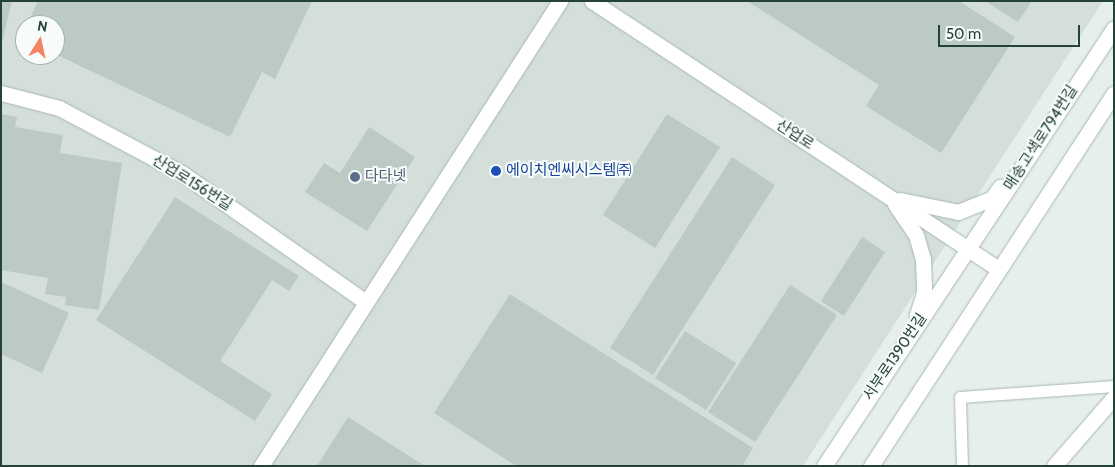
<!DOCTYPE html>
<html>
<head>
<meta charset="utf-8">
<style>
  body { margin:0 }
  #map { position:relative; width:1115px; height:467px; overflow:hidden; background:#e6efeb; font-family:Cabin,"Noto Sans KR",sans-serif }
  div>[style] { position:absolute }
  [style*='--x'] { left:calc(var(--x)*1px); top:calc(var(--y)*1px); width:calc(var(--w)*1px); rotate:calc(var(--a)*1deg) }
  .built>* { inset:0; background:#d4dfda }
  .building>* { inset:0; background:#bbcac4 }
  .roads { filter:drop-shadow(0 0 1px #a8b8b2) drop-shadow(0 0 1px #a8b8b2) }
  .service>* { height:11px; margin:-5.5px; padding:0 5.5px; transform-origin:5.5px; border-radius:5.5px; background:#fff }
  .minor>* { height:15px; margin:-7.5px; padding:0 7.5px; transform-origin:7.5px; border-radius:7.5px; background:#fff }
  .tertiary>* { height:15px; margin:-7.5px; padding:0 7.5px; transform-origin:7.5px; border-radius:7.5px; background:#fff }
  .dots>* { width:14px; height:14px; translate:-50% -50%; box-sizing:border-box; border:2px solid #f7fbf9; border-radius:50% }
  span { translate:-50% -50%; white-space:nowrap; text-align:center; line-height:1.15; -webkit-text-stroke:4px #f7fbf9; paint-order:stroke }
  .street-label { font-size:15px; color:#24423a }
  .transit-label { font-size:15px; color:#164399 }
  .left { translate:0 -50%; text-align:left }
  .service-label { font-size:15px; color:#4e5e75 }
  .frame { position:absolute; inset:0; border:2px solid #24423a; pointer-events:none }
  .north { position:absolute; left:15px; top:15px; width:50px; height:50px; box-sizing:border-box; background:#f7fbf9; border:1px solid #a3b1ad; border-radius:50%; rotate:10deg; font-size:14px; font-weight:700; line-height:20px; text-align:center; color:#24423a }
  .north::after { content:''; display:block; margin:auto; width:18px; height:22px; background:#f4845f; clip-path:polygon(50% 0,100% 100%,50% 72%,0 100%) }
  .scale { position:absolute; left:938px; top:25px; width:142px; height:22px; box-sizing:border-box; border:2px solid #24423a; border-top:0; padding-left:6px; font-size:15px; line-height:18px; white-space:nowrap; color:#24423a; -webkit-text-stroke:4px #f7fbf9; paint-order:stroke }
</style>
</head>
<body>
<div id="map">
  <div class="built">
    <i style="clip-path:polygon(evenodd,1px 1px,1103px 1px,803px 466px,1px 466px,1px 1px,25px 25px,55px 25px,55px 55px,25px 55px,25px 25px)"></i>
  </div>
  <div class="building">
    <i style="clip-path:polygon(1px 1px,12px 1px,2px 42px,1px 42px)"></i>
    <i style="clip-path:polygon(38px 1px,312px 1px,275px 79px,262px 72px,230px 137px,55px 54px,55px 25px,27px 25px)"></i>
    <i style="clip-path:polygon(747px 1px,959px 1px,1015px 37px,941px 153px,866px 106px,879px 85px)"></i>
    <i style="clip-path:polygon(985px 1px,1032px 1px,1018px 22px)"></i>
    <i style="clip-path:polygon(1px 114px,17px 117px,15px 127px,63px 135px,60px 153px,122px 163px,99px 310px,65px 305px,66px 297px,45px 294px,48px 278px,1px 270px)"></i>
    <i style="clip-path:polygon(667px 114px,720px 147px,655px 248px,603px 215px)"></i>
    <i style="clip-path:polygon(369px 127px,415px 157px,367px 231px,305px 192px,324px 163px,340px 173px)"></i>
    <i style="clip-path:polygon(732px 157px,775px 185px,653px 375px,610px 348px)"></i>
    <i style="clip-path:polygon(175px 197px,299px 276px,289px 291px,272px 280px,220px 361px,272px 394px,255px 421px,96px 320px)"></i>
    <i style="clip-path:polygon(862px 237px,885px 252px,844px 316px,821px 301px)"></i>
    <i style="clip-path:polygon(1px 282px,69px 313px,42px 373px,1px 354px)"></i>
    <i style="clip-path:polygon(790px 285px,837px 315px,755px 442px,708px 412px)"></i>
    <i style="clip-path:polygon(510px 294px,753px 448px,742px 466px,516px 466px,434px 413px)"></i>
    <i style="clip-path:polygon(685px 331px,736px 363px,706px 410px,655px 378px)"></i>
    <i style="clip-path:polygon(348px 417px,425px 466px,317px 466px)"></i>
  </div>
  <div class="roads">
    <div class="service">
      <i style="--x:962;--y:466;--w:69;--a:-91.7"></i>
      <i style="--x:960;--y:397;--w:154;--a:-4.1"></i>
    </div>
    <div class="minor">
      <i style="--x:1;--y:93;--w:60;--a:14.5"></i>
      <i style="--x:59;--y:108;--w:140;--a:28"></i>
      <i style="--x:183;--y:174;--w:223;--a:35"></i>
      <i style="--x:261;--y:466;--w:553;--a:-57.26"></i>
      <i style="--x:1054;--y:466;--w:91;--a:-49"></i>
    </div>
    <div class="tertiary">
      <i style="--x:592;--y:1;--w:486;--a:33.4"></i>
      <i style="--x:900;--y:200;--w:59;--a:11.7"></i>
      <i style="--x:958;--y:212;--w:37;--a:-22"></i>
      <i style="--x:992;--y:198;--w:14;--a:-54"></i>
      <i style="--x:895;--y:204;--w:37;--a:56"></i>
      <i style="--x:916;--y:235;--w:25;--a:74"></i>
      <i style="--x:923;--y:259;--w:34;--a:88"></i>
      <i style="--x:924;--y:293;--w:23;--a:108"></i>
      <i style="--x:824;--y:466;--w:525;--a:-56.49"></i>
      <i style="--x:871;--y:466;--w:445;--a:-56.9"></i>
    </div>
  </div>
  <div class="dots">
    <i style="left:496px;top:171px;background:#1a4fb4"></i>
    <i style="left:355px;top:177px;background:#5c6f8a"></i>
  </div>
  <div class="street-label">
    <span style="left:795px;top:135px;rotate:33deg">산업로</span>
    <span style="left:1041px;top:138px;rotate:-57deg">매송고색로794번길</span>
    <span style="left:192px;top:183px;rotate:32deg">산업로156번길</span>
    <span style="left:895px;top:357px;rotate:-56deg">서부로1390번길</span>
  </div>
  <div class="transit-label">
    <span class="left" style="left:506px;top:171px">에이치엔씨시스템㈜</span>
  </div>
  <div class="service-label">
    <span class="left" style="left:365px;top:177px">다다넷</span>
  </div>
  <div class="frame"></div>
  <div class="north">N</div>
  <div class="scale">50 m</div>
</div>
</body>
</html>
